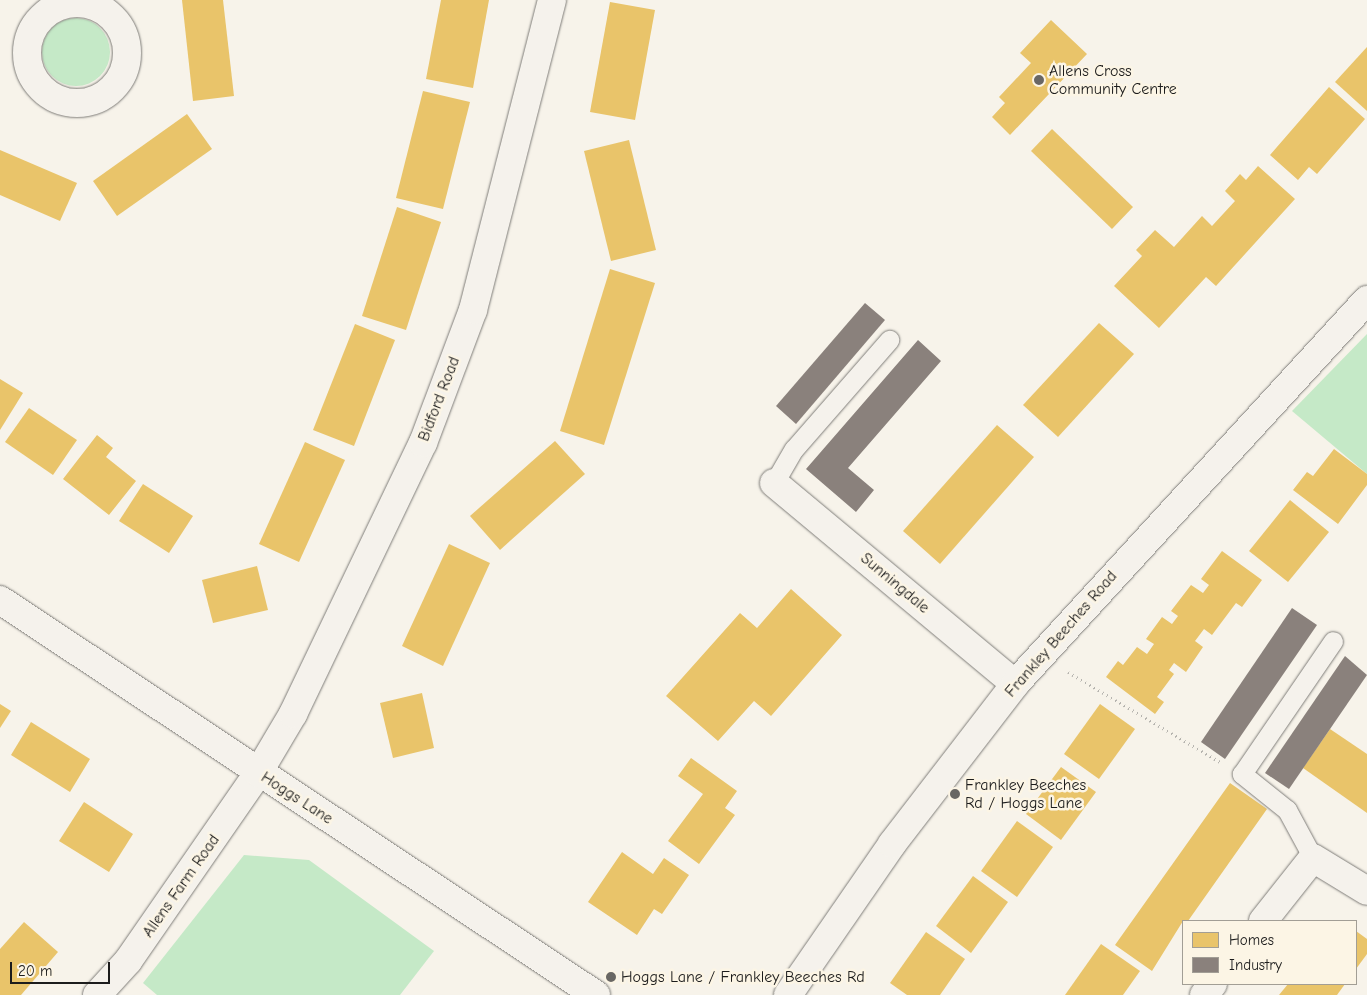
<!DOCTYPE html>
<html>
<head>
<meta charset="utf-8">
<style>
  body { margin:0 }
  #map { position:relative; width:1367px; height:995px; overflow:hidden; background:#f7f3ea; font-family:"Comic Neue",sans-serif }
  div>[style] { position:absolute }
  [style*='--x'] { left:calc(var(--x)*1px); top:calc(var(--y)*1px); width:calc(var(--w)*1px); rotate:calc(var(--a)*1deg) }
  .green>* { inset:0; background:#c5e9c7 }
  .round { border-radius:50% }
  .homes>* { inset:0; background:#e9c46a }
  .industry>* { inset:0; background:#8a817c }
  .path>* { height:3px; margin-top:-1.5px; transform-origin:0; background:repeating-linear-gradient(90deg,#b6b4af 0 1px,transparent 0 5px) }
  .roads { filter:drop-shadow(0 0 1px #7f7d79) drop-shadow(0 0 1px #7f7d79) }
  .service>* { height:19px; margin:-9.5px; padding:0 9.5px; transform-origin:9.5px; border-radius:9.5px; background:#f5f2ec }
  .minor>* { height:28px; margin:-14px; padding:0 14px; transform-origin:14px; border-radius:14px; background:#f5f2ec }
  .minor>.ring { margin:-14px; padding:0; box-sizing:content-box; background:none; border:28px solid #f5f2ec; border-radius:50% }
  .tertiary>* { height:28px; margin:-14px; padding:0 14px; transform-origin:14px; border-radius:14px; background:#f5f2ec }
  .dots>* { width:14px; height:14px; translate:-50% -50%; box-sizing:border-box; border:2px solid #fcf5e5; border-radius:50% }
  span { translate:-50% -50%; white-space:nowrap; text-align:center; line-height:1.15; -webkit-text-stroke:5px #fcf5e5; paint-order:stroke }
  .poi-label { font-size:16px; color:#1c1c1c }
  .left { translate:0 -50%; text-align:left }
  .street-label { font-size:16px; color:#1c1c1c }
  .legend { position:absolute; left:1182px; top:920px; width:175px; height:65px; box-sizing:border-box; background:#fcf5e5; border:1px solid #a29e95; margin:0; padding:6px 9px; list-style:none; font-size:15px; color:#1c1c1c }
  .legend li { display:flex; align-items:center; gap:10px; height:25px }
  .legend b { width:25px; border:1px solid #a29e95 }
  .scale { position:absolute; left:10px; top:962px; width:100px; height:22px; box-sizing:border-box; border:2px solid #1c1c1c; border-top:0; padding-left:6px; font-size:15px; line-height:18px; white-space:nowrap; color:#1c1c1c; -webkit-text-stroke:4px #fcf5e5; paint-order:stroke }
</style>
</head>
<body>
<div id="map">
  <div class="green">
    <i class="round" style="left:42px;top:18px;width:68px;height:68px"></i>
    <i style="clip-path:polygon(1367px 334px,1367px 474px,1292px 411px)"></i>
    <i style="clip-path:polygon(244px 855px,309px 860px,434px 951px,400px 995px,157px 995px,143px 983px)"></i>
  </div>
  <div class="homes">
    <i style="clip-path:polygon(182px 0,223px 0,234px 96px,193px 101px)"></i>
    <i style="clip-path:polygon(441px 0,489px 0,473px 88px,426px 79px)"></i>
    <i style="clip-path:polygon(610px 2px,655px 10px,635px 120px,590px 112px)"></i>
    <i style="clip-path:polygon(1051px 20px,1087px 54px,1010px 135px,992px 117px,1005px 103px,999px 97px,1031px 63px,1020px 53px)"></i>
    <i style="clip-path:polygon(1367px 47px,1367px 111px,1335px 82px)"></i>
    <i style="clip-path:polygon(1329px 87px,1365px 119px,1317px 174px,1309px 167px,1298px 180px,1270px 155px)"></i>
    <i style="clip-path:polygon(423px 91px,470px 102px,443px 209px,396px 198px)"></i>
    <i style="clip-path:polygon(187px 114px,212px 149px,117px 216px,93px 181px)"></i>
    <i style="clip-path:polygon(1052px 129px,1133px 207px,1112px 229px,1031px 151px)"></i>
    <i style="clip-path:polygon(629px 140px,656px 250px,611px 261px,584px 151px)"></i>
    <i style="clip-path:polygon(0 150px,77px 183px,60px 221px,0 195px)"></i>
    <i style="clip-path:polygon(1258px 166px,1295px 199px,1216px 286px,1206px 277px,1159px 328px,1114px 286px,1142px 256px,1136px 250px,1155px 230px,1174px 247px,1202px 216px,1212px 226px,1235px 201px,1225px 191px,1240px 174px,1246px 180px)"></i>
    <i style="clip-path:polygon(397px 207px,441px 222px,406px 330px,362px 316px)"></i>
    <i style="clip-path:polygon(610px 269px,655px 283px,604px 445px,560px 431px)"></i>
    <i style="clip-path:polygon(1099px 323px,1134px 354px,1058px 437px,1023px 405px)"></i>
    <i style="clip-path:polygon(355px 324px,395px 340px,354px 446px,313px 430px)"></i>
    <i style="clip-path:polygon(0 379px,23px 393px,0 430px)"></i>
    <i style="clip-path:polygon(29px 408px,77px 440px,53px 475px,5px 442px)"></i>
    <i style="clip-path:polygon(997px 425px,1034px 457px,940px 564px,903px 531px)"></i>
    <i style="clip-path:polygon(97px 435px,113px 448px,106px 457px,136px 481px,109px 515px,63px 479px)"></i>
    <i style="clip-path:polygon(555px 441px,585px 474px,500px 550px,470px 516px)"></i>
    <i style="clip-path:polygon(305px 442px,345px 460px,299px 562px,259px 544px)"></i>
    <i style="clip-path:polygon(1334px 449px,1367px 474px,1367px 485px,1338px 524px,1293px 490px,1307px 472px,1313px 476px)"></i>
    <i style="clip-path:polygon(143px 484px,193px 516px,169px 553px,119px 521px)"></i>
    <i style="clip-path:polygon(1290px 500px,1329px 532px,1288px 582px,1249px 551px)"></i>
    <i style="clip-path:polygon(449px 544px,490px 563px,443px 666px,402px 646px)"></i>
    <i style="clip-path:polygon(1222px 551px,1262px 580px,1242px 607px,1236px 603px,1212px 635px,1204px 629px,1195px 641px,1203px 647px,1186px 672px,1174px 663px,1169px 670px,1174px 674px,1157px 697px,1164px 702px,1155px 714px,1106px 677px,1118px 661px,1123px 665px,1137px 647px,1147px 654px,1154px 644px,1146px 639px,1162px 617px,1172px 624px,1178px 616px,1171px 611px,1191px 585px,1203px 593px,1209px 585px,1201px 579px)"></i>
    <i style="clip-path:polygon(257px 566px,268px 610px,213px 623px,202px 580px)"></i>
    <i style="clip-path:polygon(791px 589px,842px 635px,771px 716px,754px 701px,718px 741px,666px 696px,740px 613px,757px 628px)"></i>
    <i style="clip-path:polygon(422px 693px,434px 748px,393px 758px,380px 703px)"></i>
    <i style="clip-path:polygon(0 704px,11px 711px,0 728px)"></i>
    <i style="clip-path:polygon(1100px 704px,1135px 729px,1099px 779px,1064px 754px)"></i>
    <i style="clip-path:polygon(31px 722px,90px 759px,70px 792px,11px 755px)"></i>
    <i style="clip-path:polygon(1330px 729px,1367px 754px,1367px 813px,1303px 768px)"></i>
    <i style="clip-path:polygon(691px 758px,737px 791px,725px 808px,735px 815px,699px 864px,668px 841px,703px 794px,678px 776px)"></i>
    <i style="clip-path:polygon(1061px 767px,1096px 792px,1061px 840px,1026px 814px)"></i>
    <i style="clip-path:polygon(1230px 783px,1267px 809px,1188px 921px,1183px 921px,1152px 971px,1115px 945px)"></i>
    <i style="clip-path:polygon(84px 802px,133px 834px,109px 872px,59px 841px)"></i>
    <i style="clip-path:polygon(1017px 821px,1053px 847px,1017px 897px,981px 871px)"></i>
    <i style="clip-path:polygon(622px 852px,653px 874px,664px 858px,689px 875px,662px 914px,654px 909px,637px 935px,588px 902px)"></i>
    <i style="clip-path:polygon(973px 876px,1008px 902px,971px 953px,936px 926px)"></i>
    <i style="clip-path:polygon(24px 922px,58px 952px,21px 995px,0 995px,0 949px)"></i>
    <i style="clip-path:polygon(1356px 931px,1367px 939px,1367px 954px,1356px 969px)"></i>
    <i style="clip-path:polygon(926px 932px,965px 959px,940px 995px,907px 995px,890px 983px)"></i>
    <i style="clip-path:polygon(1101px 944px,1140px 971px,1123px 995px,1065px 995px)"></i>
    <i style="clip-path:polygon(1288px 984px,1345px 984px,1337px 995px,1279px 995px)"></i>
  </div>
  <div class="industry">
    <i style="clip-path:polygon(865px 303px,885px 320px,796px 424px,776px 406px)"></i>
    <i style="clip-path:polygon(918px 340px,941px 361px,848px 468px,874px 490px,856px 512px,806px 469px)"></i>
    <i style="clip-path:polygon(1292px 608px,1317px 625px,1225px 759px,1201px 742px)"></i>
    <i style="clip-path:polygon(1345px 656px,1367px 675px,1289px 789px,1265px 773px)"></i>
  </div>
  <div class="path">
    <i style="--x:1068;--y:672;--w:177;--a:30.6"></i>
  </div>
  <div class="roads">
    <div class="service">
      <i style="--x:774;--y:483;--w:39;--a:-60"></i>
      <i style="--x:794;--y:449;--w:145;--a:-48.9"></i>
      <i style="--x:1313;--y:858;--w:55;--a:-118.4"></i>
      <i style="--x:1287;--y:810;--w:58;--a:-141.3"></i>
      <i style="--x:1242;--y:774;--w:161;--a:-55.6"></i>
    </div>
    <div class="minor">
      <i class="ring" style="left:27px;top:3px;width:72px;height:72px"></i>
      <i style="--x:774;--y:483;--w:314;--a:39.8"></i>
      <i style="--x:1263;--y:921;--w:80;--a:-51.6"></i>
      <i style="--x:1313;--y:858;--w:63;--a:31.4"></i>
      <i style="--x:97;--y:995;--w:46;--a:-47.6"></i>
      <i style="--x:128;--y:961;--w:229;--a:-55.3"></i>
      <i style="--x:258;--y:773;--w:69;--a:-59.3"></i>
      <i style="--x:293;--y:714;--w:301;--a:-64.4"></i>
      <i style="--x:423;--y:443;--w:142;--a:-69.4"></i>
      <i style="--x:473;--y:310;--w:320;--a:-75.7"></i>
      <i style="--x:1204;--y:995;--w:14;--a:-51"></i>
    </div>
    <div class="tertiary">
      <i style="--x:0;--y:600;--w:715;--a:33.53"></i>
      <i style="--x:788;--y:995;--w:183;--a:-55.4"></i>
      <i style="--x:892;--y:844;--w:202;--a:-52.4"></i>
      <i style="--x:1015;--y:684;--w:521;--a:-47.49"></i>
    </div>
  </div>
  <div class="dots">
    <i style="left:1039px;top:80px;background:#696764"></i>
    <i style="left:955px;top:794px;background:#696764"></i>
    <i style="left:611px;top:977px;background:#696764"></i>
  </div>
  <div class="poi-label">
    <span class="left" style="left:1049px;top:80px">Allens Cross<br>Community Centre</span>
    <span class="left" style="left:965px;top:794px">Frankley Beeches<br>Rd / Hoggs Lane</span>
    <span class="left" style="left:621px;top:977px">Hoggs Lane / Frankley Beeches Rd</span>
  </div>
  <div class="street-label">
    <span style="left:439px;top:399px;rotate:-69deg">Bidford Road</span>
    <span style="left:895px;top:583px;rotate:40deg">Sunningdale</span>
    <span style="left:1061px;top:634px;rotate:-49deg">Frankley Beeches Road</span>
    <span style="left:297px;top:798px;rotate:33deg">Hoggs Lane</span>
    <span style="left:181px;top:886px;rotate:-55deg">Allens Farm Road</span>
  </div>
  <ul class="legend">
  <li><b style="height:14px;background:#e9c46a"></b>Homes</li>
  <li><b style="height:14px;background:#8a817c"></b>Industry</li>
  </ul>
  <div class="scale">20 m</div>
</div>
</body>
</html>
